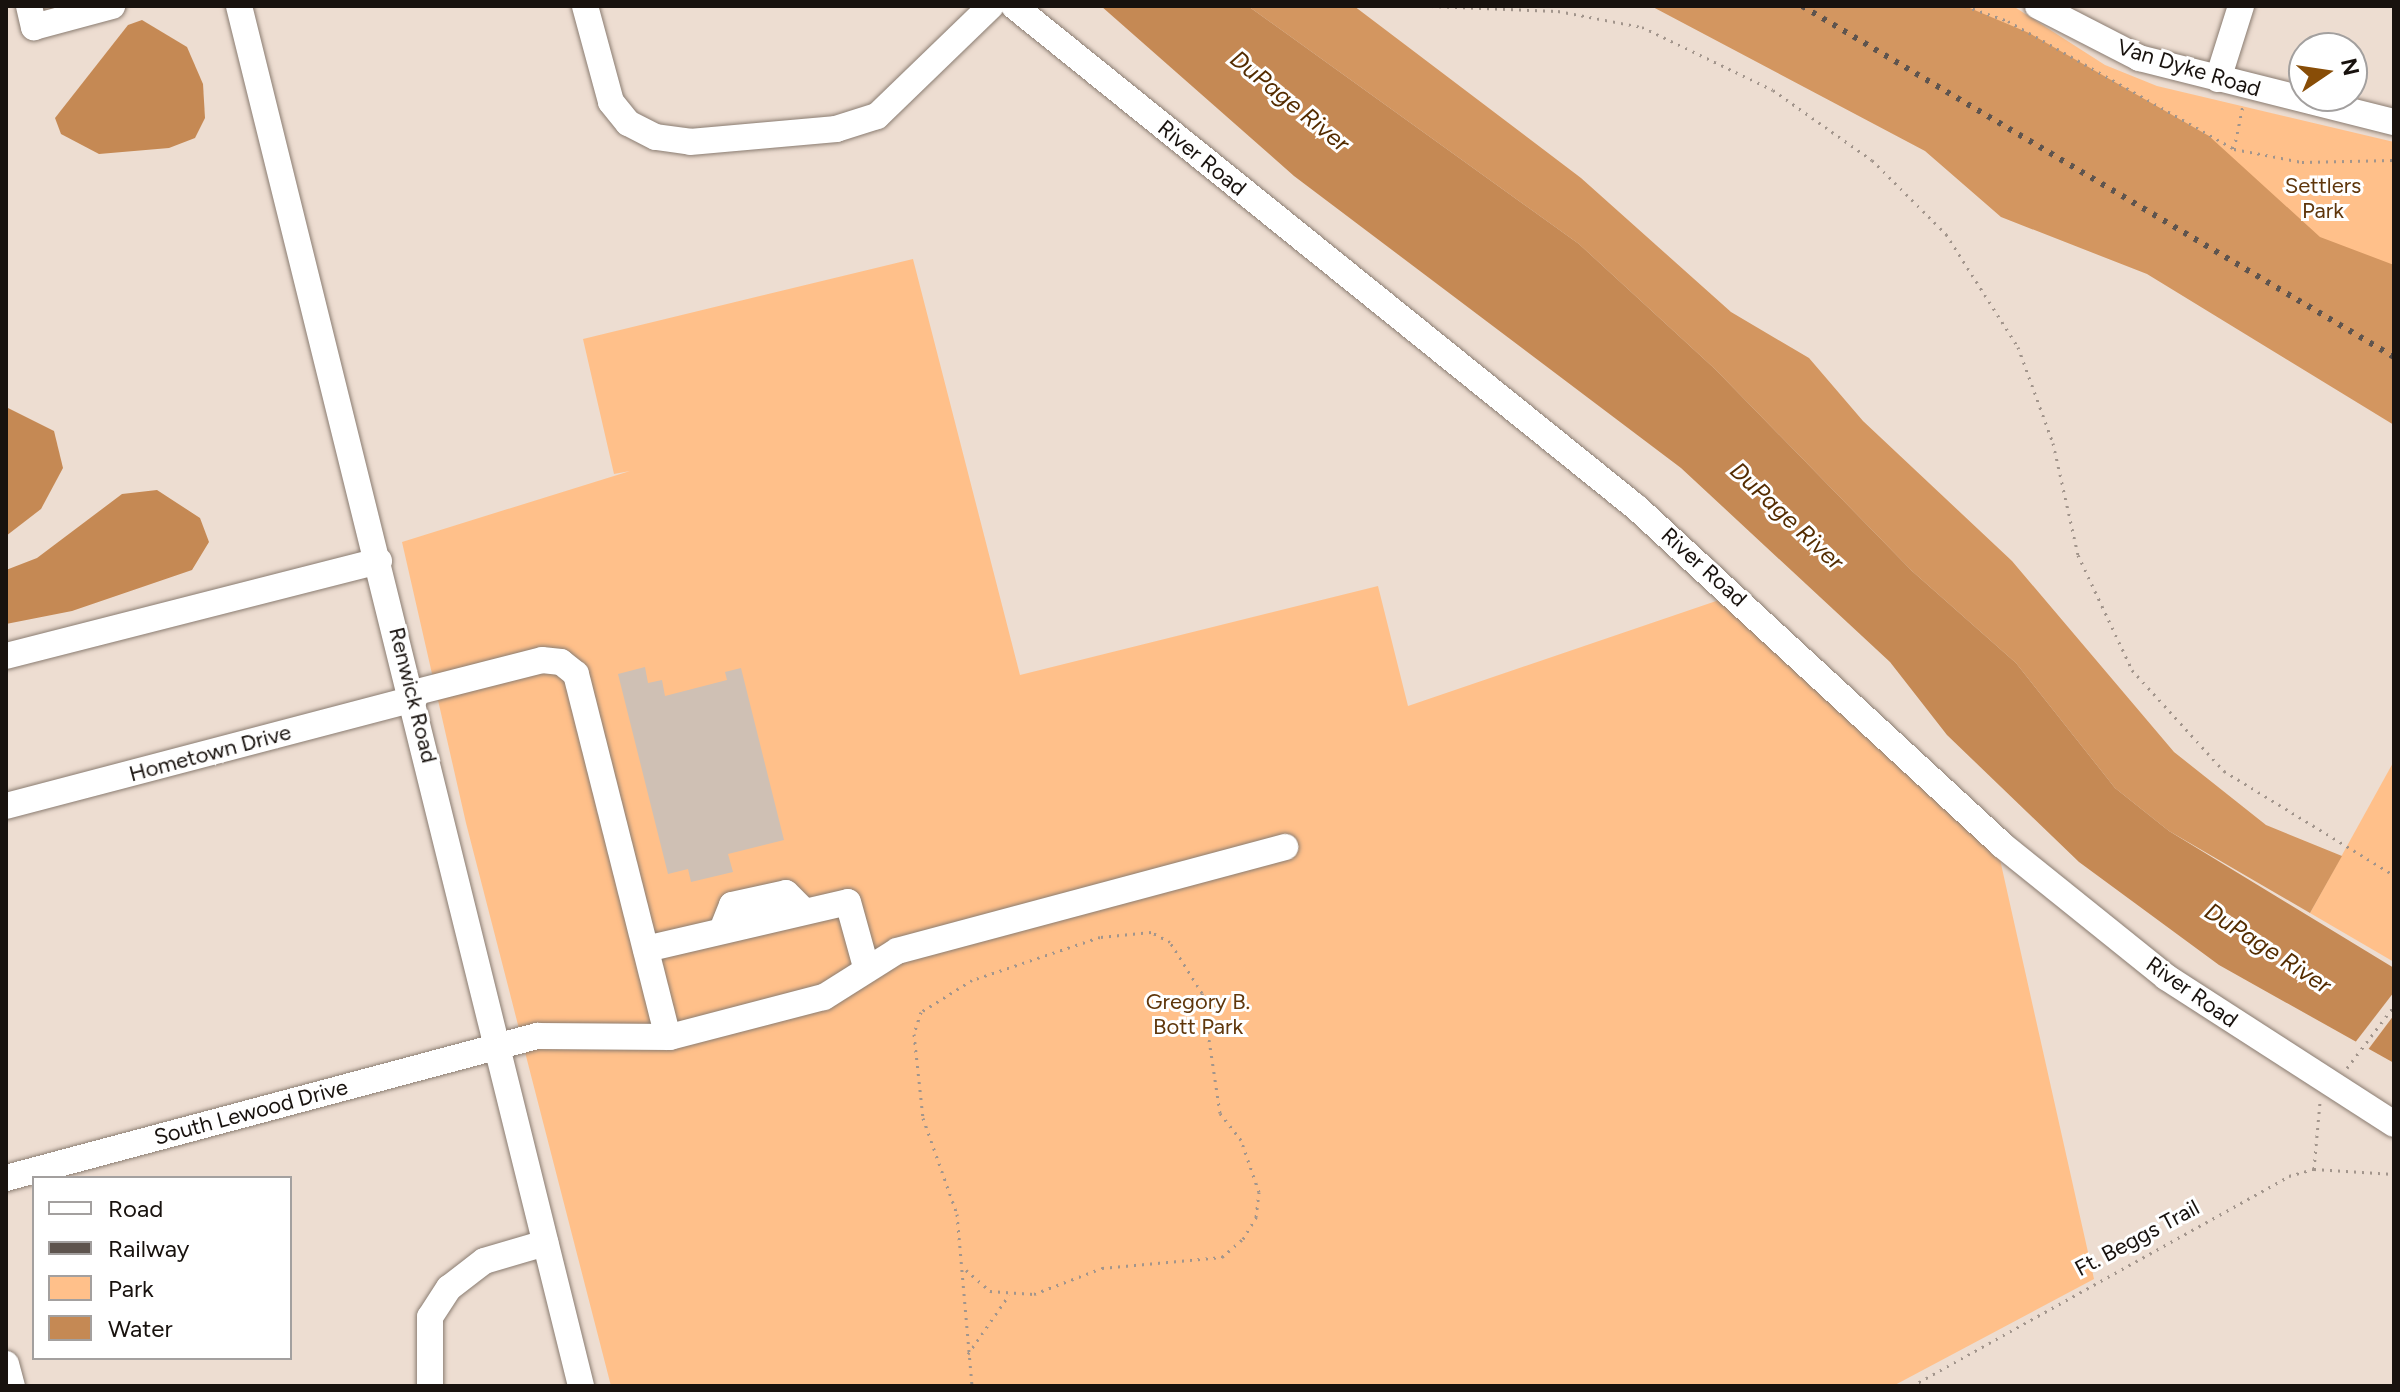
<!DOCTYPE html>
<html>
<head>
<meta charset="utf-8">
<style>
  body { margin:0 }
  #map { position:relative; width:2400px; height:1392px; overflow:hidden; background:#edddd1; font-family:Figtree,sans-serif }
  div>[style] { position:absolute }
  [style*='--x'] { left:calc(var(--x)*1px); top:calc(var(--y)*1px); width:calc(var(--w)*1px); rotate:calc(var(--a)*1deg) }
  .green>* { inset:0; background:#ffc08a }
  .forest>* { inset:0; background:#d39660 }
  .water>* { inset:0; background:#c58954 }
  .pier>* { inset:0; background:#edddd1 }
  .building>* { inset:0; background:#cfc0b4 }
  .path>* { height:3px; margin-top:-1.5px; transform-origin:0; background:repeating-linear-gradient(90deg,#a2958c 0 2px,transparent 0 8px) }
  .roads { filter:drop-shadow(0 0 2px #8a7c71) drop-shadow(0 0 2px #8a7c71) }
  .minor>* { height:26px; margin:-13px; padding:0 13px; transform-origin:13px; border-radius:13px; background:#fff }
  .rail>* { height:6px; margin-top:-3px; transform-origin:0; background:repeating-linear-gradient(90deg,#5e544e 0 4px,transparent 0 12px) }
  span { translate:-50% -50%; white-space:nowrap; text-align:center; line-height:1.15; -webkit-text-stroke:6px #fff; paint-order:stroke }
  .street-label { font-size:22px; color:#18120e }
  .park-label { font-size:22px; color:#5f360b }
  .water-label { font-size:24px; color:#542c00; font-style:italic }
  .frame { position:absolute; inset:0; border:8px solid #18120e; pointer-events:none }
  .legend { position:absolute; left:32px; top:1176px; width:260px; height:184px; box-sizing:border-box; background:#fff; border:2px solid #a3a09f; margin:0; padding:10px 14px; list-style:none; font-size:24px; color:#18120e }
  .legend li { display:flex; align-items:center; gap:16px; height:40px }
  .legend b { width:40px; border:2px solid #a3a09f }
  .north { position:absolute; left:2288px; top:32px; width:80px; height:80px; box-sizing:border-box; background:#fff; border:2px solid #a3a09f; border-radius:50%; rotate:77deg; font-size:22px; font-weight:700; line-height:32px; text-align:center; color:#18120e }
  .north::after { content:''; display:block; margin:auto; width:28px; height:36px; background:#884d07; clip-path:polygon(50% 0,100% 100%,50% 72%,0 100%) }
</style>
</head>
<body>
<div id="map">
  <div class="green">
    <i style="clip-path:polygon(1868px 6px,2013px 6px,2105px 65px,2157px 86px,2394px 142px,2394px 322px)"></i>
    <i style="clip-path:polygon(913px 259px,1020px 675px,1378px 586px,1408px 706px,1728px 597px,1997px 846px,2094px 1279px,1893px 1386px,611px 1386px,466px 823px,402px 542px,630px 471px,614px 474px,583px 339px)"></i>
    <i style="clip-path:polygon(2394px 761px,2394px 962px,2310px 913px)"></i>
  </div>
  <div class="forest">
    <i style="clip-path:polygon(1248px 6px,1354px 6px,1581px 178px,1731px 312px,1809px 358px,1863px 421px,2012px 561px,2174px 752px,2266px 825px,2342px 856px,2310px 913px,2169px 831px,2115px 788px,2016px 663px,1912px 571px,1715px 369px,1579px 244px)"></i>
    <i style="clip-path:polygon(1651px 6px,1965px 6px,2029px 33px,2209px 136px,2320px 237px,2394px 265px,2394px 425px,2147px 274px,2001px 217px,1925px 151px)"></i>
  </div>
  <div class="water">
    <i style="clip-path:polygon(1101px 6px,1248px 6px,1579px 244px,1715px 369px,1912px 571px,2016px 663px,2115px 788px,2169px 831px,2394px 968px,2394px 1063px,2219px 965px,2079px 862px,1947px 735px,1890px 662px,1681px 468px,1294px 176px)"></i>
    <i style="clip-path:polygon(142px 20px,187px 47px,203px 84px,205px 118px,195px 138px,169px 148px,99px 154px,61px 134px,55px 118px,128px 25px)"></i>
    <i style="clip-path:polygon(6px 407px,54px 431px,63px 468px,41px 509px,6px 536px)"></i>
    <i style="clip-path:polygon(157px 490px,200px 518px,209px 542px,192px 570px,72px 611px,6px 624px,6px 570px,37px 558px,122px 494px)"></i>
  </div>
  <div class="pier">
    <i style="clip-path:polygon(2394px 992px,2394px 1015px,2367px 1051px,2354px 1044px)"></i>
  </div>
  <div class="building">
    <i style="clip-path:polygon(645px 667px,648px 683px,662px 680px,665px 696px,727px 680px,725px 672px,741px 668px,784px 840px,728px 854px,733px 872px,691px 882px,688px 869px,668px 874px,618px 674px)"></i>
  </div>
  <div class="path">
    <i style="--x:1431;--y:6;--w:127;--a:2.3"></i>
    <i style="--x:1558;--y:11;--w:86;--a:10.8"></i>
    <i style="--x:1642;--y:27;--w:145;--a:25.7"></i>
    <i style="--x:1773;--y:90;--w:121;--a:35.3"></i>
    <i style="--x:1872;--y:160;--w:105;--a:45"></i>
    <i style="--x:1946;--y:234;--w:134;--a:57.5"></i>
    <i style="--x:2018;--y:347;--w:102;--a:70"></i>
    <i style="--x:2053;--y:443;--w:115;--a:77.4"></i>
    <i style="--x:2078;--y:555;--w:127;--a:64.8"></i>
    <i style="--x:2132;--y:670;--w:137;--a:47.7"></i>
    <i style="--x:2224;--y:771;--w:199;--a:31.5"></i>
    <i style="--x:1965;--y:6;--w:46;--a:19.2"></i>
    <i style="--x:2008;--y:21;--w:260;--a:29.5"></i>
    <i style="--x:2234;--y:149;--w:69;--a:10.8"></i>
    <i style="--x:2302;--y:162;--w:92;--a:-1.2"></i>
    <i style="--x:2234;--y:149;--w:45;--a:-78.4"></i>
    <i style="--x:2347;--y:1068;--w:78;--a:-52.8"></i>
    <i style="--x:2314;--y:1169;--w:67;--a:-84.9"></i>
    <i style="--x:966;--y:1270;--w:32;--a:41"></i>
    <i style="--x:990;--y:1291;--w:44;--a:3.9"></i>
    <i style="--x:1034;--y:1294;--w:73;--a:-20.9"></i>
    <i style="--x:1102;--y:1268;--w:121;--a:-5.2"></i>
    <i style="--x:1222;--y:1257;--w:28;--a:-41"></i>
    <i style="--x:1243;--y:1239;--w:26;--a:-59"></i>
    <i style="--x:1256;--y:1217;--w:25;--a:-83"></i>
    <i style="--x:1259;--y:1192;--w:55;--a:-109.1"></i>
    <i style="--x:1241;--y:1140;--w:34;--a:-128"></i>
    <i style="--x:1220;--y:1113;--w:121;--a:-98.5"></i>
    <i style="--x:1202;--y:993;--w:60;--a:-122.1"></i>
    <i style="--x:1170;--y:942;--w:21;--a:-152"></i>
    <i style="--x:1151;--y:932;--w:51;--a:174.4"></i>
    <i style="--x:1100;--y:937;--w:135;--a:161.4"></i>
    <i style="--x:972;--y:980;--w:60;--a:147.9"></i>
    <i style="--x:921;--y:1012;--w:23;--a:108"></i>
    <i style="--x:914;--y:1034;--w:84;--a:83.9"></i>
    <i style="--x:923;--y:1118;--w:102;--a:70.5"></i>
    <i style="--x:957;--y:1214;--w:173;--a:85"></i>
    <i style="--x:968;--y:1354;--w:72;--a:-55.2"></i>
    <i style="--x:1912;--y:1386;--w:432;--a:-29.1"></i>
    <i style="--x:2289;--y:1176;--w:26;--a:-16"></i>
    <i style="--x:2314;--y:1169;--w:80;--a:3.6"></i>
  </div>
  <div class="roads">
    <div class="minor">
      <i style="--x:29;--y:6;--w:22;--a:77"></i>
      <i style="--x:34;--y:27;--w:81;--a:-15.1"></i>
      <i style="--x:239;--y:6;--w:1422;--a:76.08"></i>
      <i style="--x:585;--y:6;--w:99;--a:74.8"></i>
      <i style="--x:611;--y:102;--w:27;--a:51"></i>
      <i style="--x:628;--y:123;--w:31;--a:27"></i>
      <i style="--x:656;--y:137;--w:34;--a:8"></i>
      <i style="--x:690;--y:142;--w:147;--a:-5.1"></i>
      <i style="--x:836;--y:129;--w:43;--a:-17.6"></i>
      <i style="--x:877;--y:116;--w:158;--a:-44"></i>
      <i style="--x:1014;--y:6;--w:800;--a:38.86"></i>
      <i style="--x:1637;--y:508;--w:497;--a:42.7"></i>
      <i style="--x:2002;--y:845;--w:211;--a:38.8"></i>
      <i style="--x:2166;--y:977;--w:271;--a:32.8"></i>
      <i style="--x:2038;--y:6;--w:114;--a:27.2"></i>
      <i style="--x:2139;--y:58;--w:263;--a:14.1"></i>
      <i style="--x:2218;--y:79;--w:77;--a:-72.5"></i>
      <i style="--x:6;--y:656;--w:385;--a:-14.3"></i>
      <i style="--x:413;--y:693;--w:133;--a:-14.3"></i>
      <i style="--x:542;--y:660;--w:19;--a:6"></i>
      <i style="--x:561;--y:662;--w:19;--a:39"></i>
      <i style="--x:576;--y:674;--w:374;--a:75.8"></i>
      <i style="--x:6;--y:806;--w:422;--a:-14.7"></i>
      <i style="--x:722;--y:930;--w:27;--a:-68"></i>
      <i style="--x:732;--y:905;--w:55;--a:-12.5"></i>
      <i style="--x:786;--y:893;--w:25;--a:45"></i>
      <i style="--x:646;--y:949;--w:207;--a:-13.1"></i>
      <i style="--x:848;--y:902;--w:67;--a:74.5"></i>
      <i style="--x:6;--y:1178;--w:550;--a:-14.97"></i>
      <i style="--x:537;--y:1036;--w:133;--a:0.4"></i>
      <i style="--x:670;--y:1037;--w:159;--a:-14.6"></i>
      <i style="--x:824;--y:997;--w:86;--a:-32.2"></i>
      <i style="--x:897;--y:951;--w:402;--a:-15"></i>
      <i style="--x:6;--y:1364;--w:23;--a:75"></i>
      <i style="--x:430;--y:1386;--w:69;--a:-90"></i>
      <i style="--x:430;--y:1317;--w:35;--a:-57"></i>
      <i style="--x:449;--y:1288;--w:44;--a:-37.6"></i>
      <i style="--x:484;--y:1261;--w:64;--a:-16.4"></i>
    </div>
  </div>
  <div class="rail">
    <i style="--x:1802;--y:6;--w:688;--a:30.66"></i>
  </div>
  <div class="street-label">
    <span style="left:2189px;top:68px;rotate:17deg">Van Dyke Road</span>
    <span style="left:1202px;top:158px;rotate:39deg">River Road</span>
    <span style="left:1704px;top:567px;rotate:42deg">River Road</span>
    <span style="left:413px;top:695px;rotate:76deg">Renwick Road</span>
    <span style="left:210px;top:753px;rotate:-15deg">Hometown Drive</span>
    <span style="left:2192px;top:992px;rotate:35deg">River Road</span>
    <span style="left:251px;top:1112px;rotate:-15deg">South Lewood Drive</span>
    <span style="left:2137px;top:1238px;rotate:-28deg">Ft. Beggs Trail</span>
  </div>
  <div class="park-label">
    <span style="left:2323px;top:198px">Settlers<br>Park</span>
    <span style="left:1198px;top:1014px">Gregory B.<br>Bott Park</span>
  </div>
  <div class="water-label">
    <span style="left:1290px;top:101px;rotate:39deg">DuPage River</span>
    <span style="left:1787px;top:516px;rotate:43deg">DuPage River</span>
    <span style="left:2268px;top:948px;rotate:33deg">DuPage River</span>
  </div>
  <div class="frame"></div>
  <ul class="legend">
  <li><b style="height:10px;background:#fff"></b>Road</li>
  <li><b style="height:10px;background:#5e544e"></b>Railway</li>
  <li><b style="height:22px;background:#ffc08a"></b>Park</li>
  <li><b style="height:22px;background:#c58954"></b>Water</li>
  </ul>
  <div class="north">N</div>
</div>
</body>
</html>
